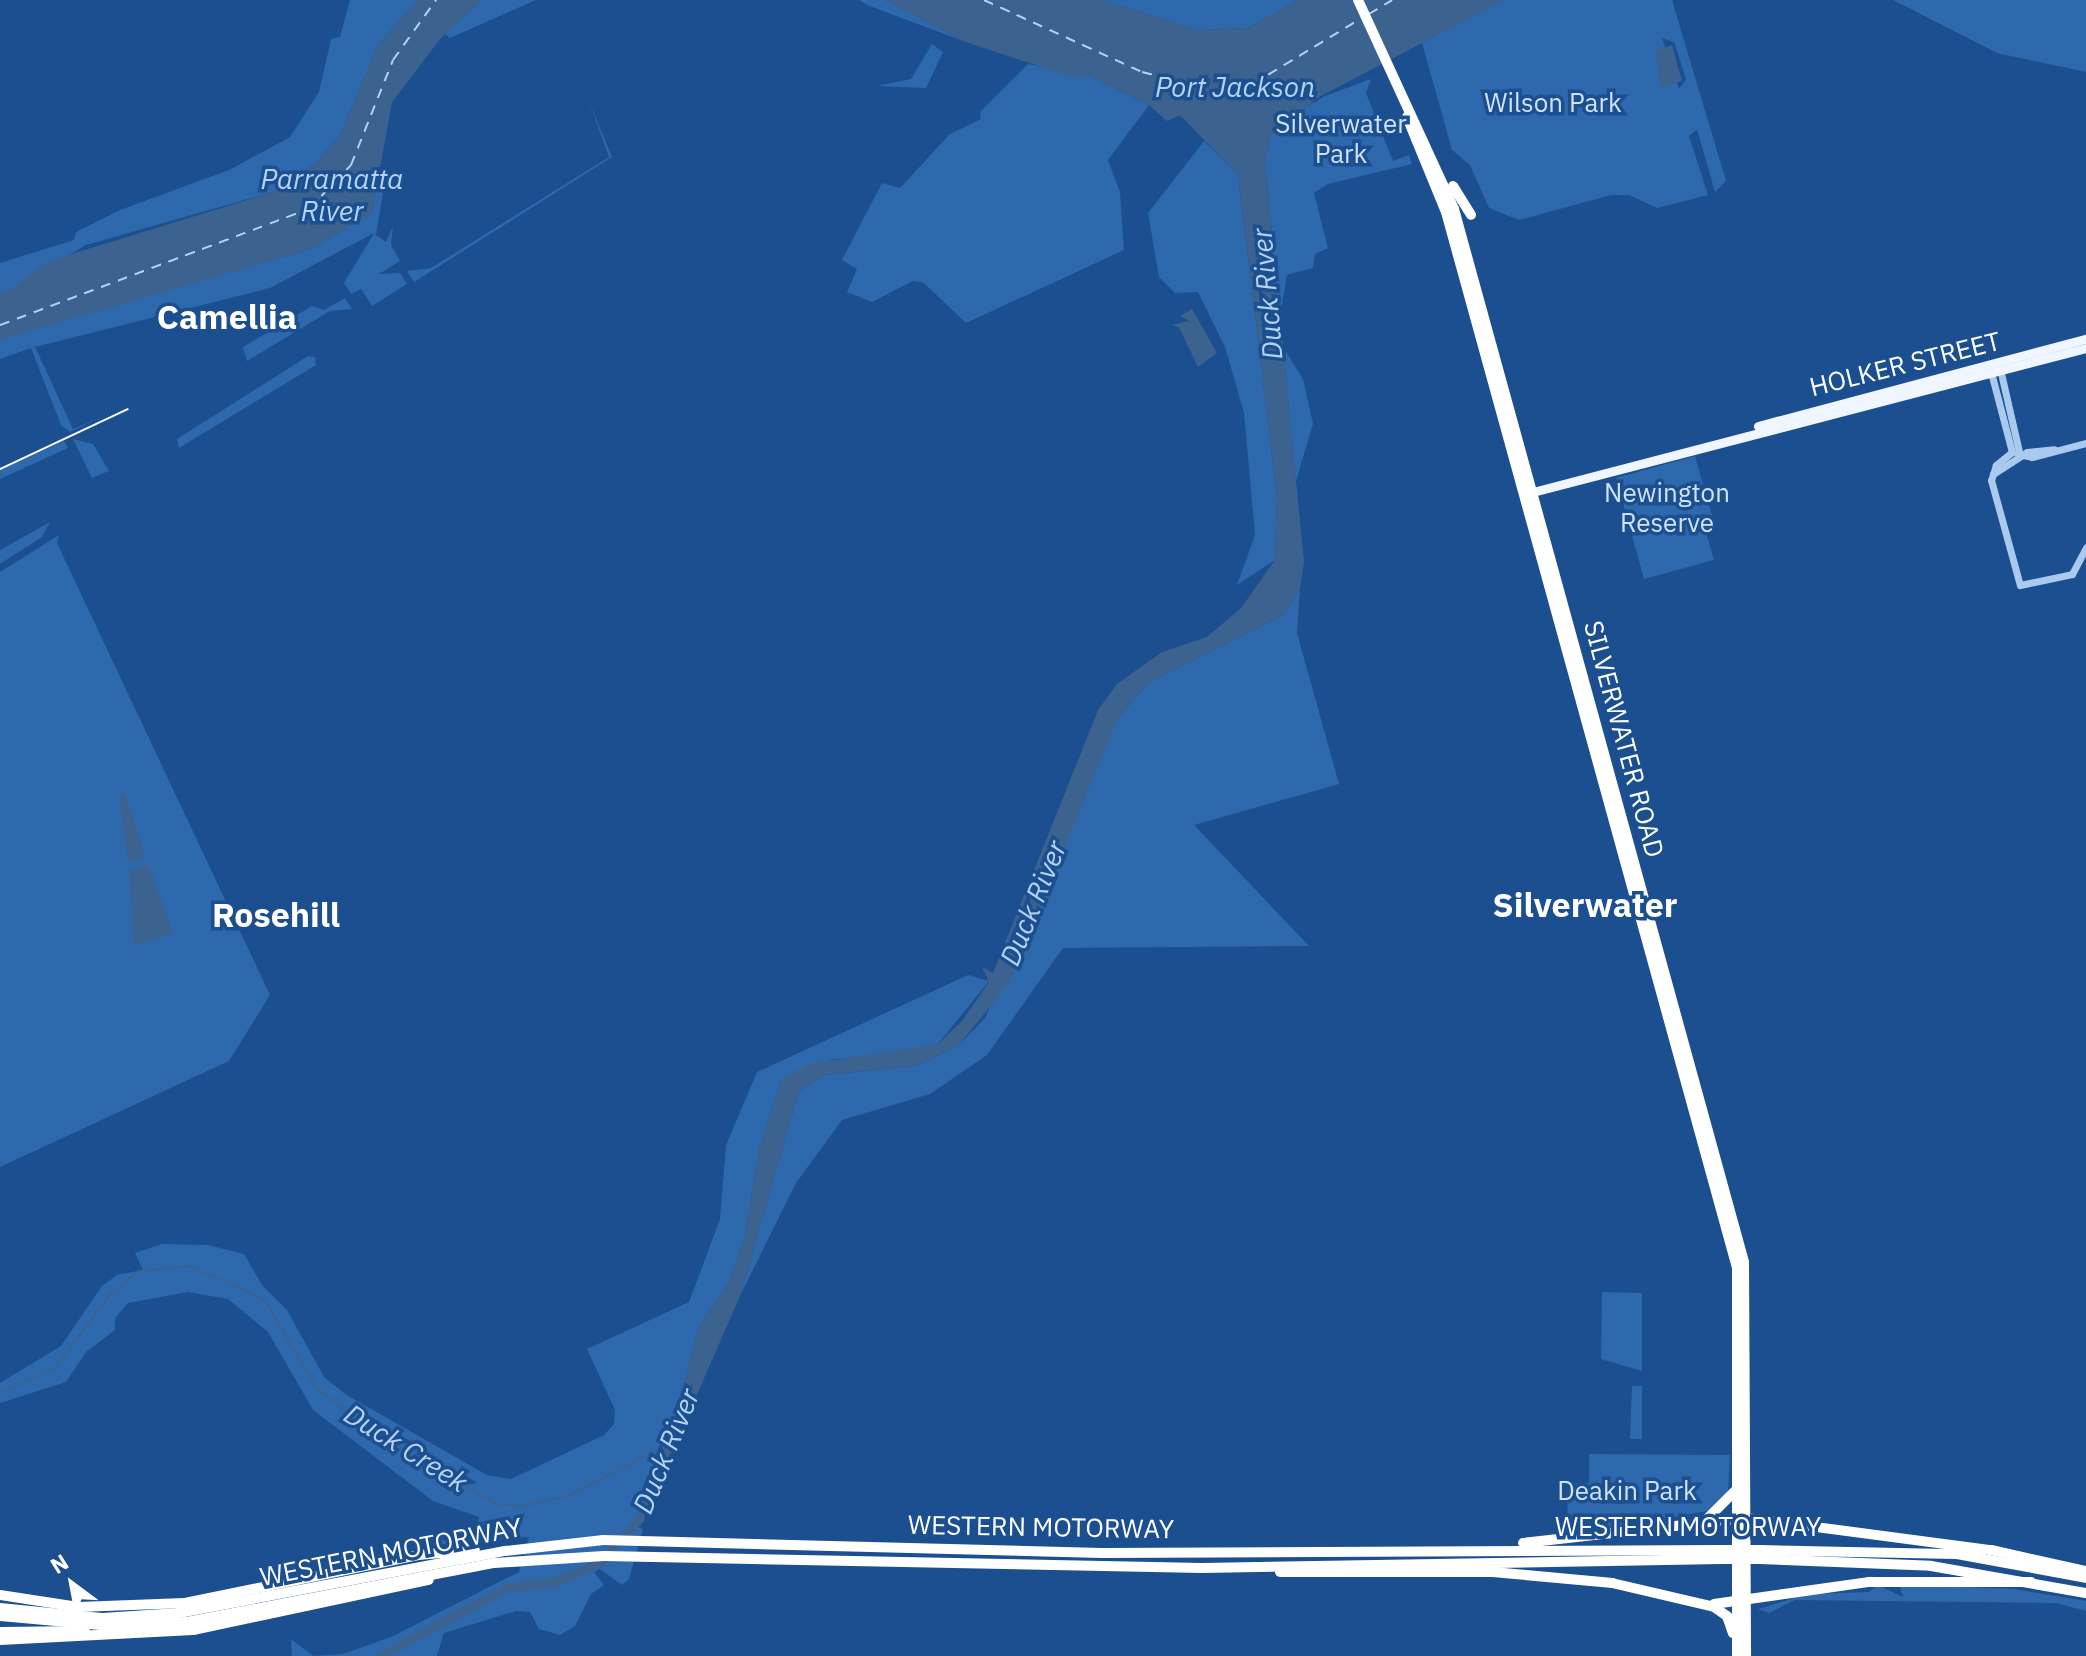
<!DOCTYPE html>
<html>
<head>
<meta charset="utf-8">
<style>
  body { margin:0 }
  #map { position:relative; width:2086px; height:1656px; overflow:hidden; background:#1b4f8f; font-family:"IBM Plex Sans",sans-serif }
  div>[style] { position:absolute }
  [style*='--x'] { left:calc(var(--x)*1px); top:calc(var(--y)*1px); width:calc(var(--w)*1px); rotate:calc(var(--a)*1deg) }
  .green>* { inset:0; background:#2e69ad }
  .water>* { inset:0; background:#3c6290 }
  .stream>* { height:2px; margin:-1px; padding:0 1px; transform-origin:1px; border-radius:1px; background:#3c6290 }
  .river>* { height:9px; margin:-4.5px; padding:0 4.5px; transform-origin:4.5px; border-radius:4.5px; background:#3c6290 }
  .ferry>* { height:2px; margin-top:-1px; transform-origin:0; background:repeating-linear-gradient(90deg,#b5d3f5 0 10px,transparent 0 18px) }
  .minor>* { height:7px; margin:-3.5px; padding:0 3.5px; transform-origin:3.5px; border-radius:3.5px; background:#a9c9ee }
  .major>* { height:9px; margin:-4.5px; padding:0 4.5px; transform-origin:4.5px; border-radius:4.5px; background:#f0f6ff }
  .highway>* { height:10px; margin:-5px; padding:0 5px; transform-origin:5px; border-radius:5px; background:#fff }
  .tram>* { height:2px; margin:-1px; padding:0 1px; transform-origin:1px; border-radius:1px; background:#fff }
  .highway-bridge>* { height:10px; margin:-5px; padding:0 5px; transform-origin:5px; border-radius:5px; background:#fff }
  span { translate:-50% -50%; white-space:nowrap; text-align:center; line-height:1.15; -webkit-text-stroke:7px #1b4f8f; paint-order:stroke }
  .park-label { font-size:26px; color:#cfe3fa }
  .street-label { font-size:26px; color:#fff }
  .water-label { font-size:28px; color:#b5d3f5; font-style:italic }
  .district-label { font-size:34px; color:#fff; font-weight:700 }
  .north { position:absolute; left:32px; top:1544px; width:80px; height:80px; -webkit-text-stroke:6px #1b4f8f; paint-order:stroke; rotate:328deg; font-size:22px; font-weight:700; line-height:32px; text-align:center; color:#fff }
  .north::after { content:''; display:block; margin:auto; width:28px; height:36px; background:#fff; clip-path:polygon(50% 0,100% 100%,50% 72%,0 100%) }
</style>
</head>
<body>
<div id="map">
  <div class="green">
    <i style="clip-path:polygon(350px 0,418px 0,378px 45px,340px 135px,316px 163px,273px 192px,86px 245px,0 296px,0 263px,74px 240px,76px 232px,120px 210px,229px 170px,290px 137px,319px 92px,331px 39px,340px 37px)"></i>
    <i style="clip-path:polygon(482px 0,536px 0,450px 38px,445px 34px)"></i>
    <i style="clip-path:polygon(859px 0,885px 0,963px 41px,867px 5px)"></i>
    <i style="clip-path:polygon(1101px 0,1298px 0,1248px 28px,1199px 30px)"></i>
    <i style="clip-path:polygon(evenodd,1502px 0,1672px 0,1726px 181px,1715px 192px,1697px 129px,1689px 136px,1708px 195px,1657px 208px,1629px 195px,1611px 195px,1519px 220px,1489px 208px,1470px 165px,1452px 150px,1422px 43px,1502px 0,1662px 38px,1674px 42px,1686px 79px,1679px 89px,1662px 38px)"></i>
    <i style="clip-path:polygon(1893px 0,2086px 0,2086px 72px,1997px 53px)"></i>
    <i style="clip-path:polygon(932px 44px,943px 52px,926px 88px,877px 86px,911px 79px)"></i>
    <i style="clip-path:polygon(1028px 64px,1089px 76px,1149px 105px,1108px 160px,1120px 192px,1124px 250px,966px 323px,924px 283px,913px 281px,872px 302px,847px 292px,857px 269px,842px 260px,882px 183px,900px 188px,950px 134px,981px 119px,980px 112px)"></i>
    <i style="clip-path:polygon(1371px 79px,1366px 93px,1393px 161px,1409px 155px,1412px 164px,1328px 184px,1314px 193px,1328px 248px,1315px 254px,1313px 268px,1287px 275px,1280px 317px,1265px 161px,1270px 137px,1286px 119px,1325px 96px)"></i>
    <i style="clip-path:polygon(589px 102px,612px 157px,414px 282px,407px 271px,431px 268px,609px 157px)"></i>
    <i style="clip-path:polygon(1204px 141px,1238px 175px,1277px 496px,1275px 560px,1237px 585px,1255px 535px,1244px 413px,1225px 347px,1198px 292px,1175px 293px,1159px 277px,1148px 213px)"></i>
    <i style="clip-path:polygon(378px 178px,385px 180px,376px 235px,386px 242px,393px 226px,391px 245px,400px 261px,379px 274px,400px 273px,407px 284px,372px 306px,361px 289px,351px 294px,344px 283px,374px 233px,270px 288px,35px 347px,73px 429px,102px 417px,70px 432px,61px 425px,31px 348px,0 359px,0 340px,16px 334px,314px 248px,372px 213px)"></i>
    <i style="clip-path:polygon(345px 298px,352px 309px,330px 311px,247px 361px,243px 347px,312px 306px,324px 310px)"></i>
    <i style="clip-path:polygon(1283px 347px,1303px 379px,1313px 424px,1296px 481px)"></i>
    <i style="clip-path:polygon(308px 356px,315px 357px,316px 365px,179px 448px,177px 439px)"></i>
    <i style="clip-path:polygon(73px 439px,93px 444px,109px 471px,92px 478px)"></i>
    <i style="clip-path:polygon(64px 441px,68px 448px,0 479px,0 470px)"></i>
    <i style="clip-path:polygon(1695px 456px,1714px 522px,1704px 525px,1714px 560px,1644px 579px,1616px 478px)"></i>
    <i style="clip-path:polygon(50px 522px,42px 537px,0 564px,0 550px)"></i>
    <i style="clip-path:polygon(59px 535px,57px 543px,270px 995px,229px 1061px,0 1167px,0 572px)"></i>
    <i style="clip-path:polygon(1300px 589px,1297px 633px,1339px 784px,1194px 825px,1309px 946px,1063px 948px,987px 1055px,930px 1094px,842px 1120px,796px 1183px,740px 1296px,799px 1091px,824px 1075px,915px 1066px,958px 1046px,985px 1018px,1118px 718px,1148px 683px,1283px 615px)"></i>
    <i style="clip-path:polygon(968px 975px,989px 981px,938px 1044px,882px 1057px,834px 1059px,782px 1079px,759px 1149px,744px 1239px,728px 1284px,699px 1326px,674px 1424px,634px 1526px,643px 1529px,629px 1579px,622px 1585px,600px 1569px,594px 1572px,604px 1585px,591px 1594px,575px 1626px,560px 1635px,539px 1629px,530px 1612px,516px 1611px,444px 1633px,437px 1656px,292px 1656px,291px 1639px,313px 1656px,343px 1654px,391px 1637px,519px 1572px,529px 1537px,430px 1545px,477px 1528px,479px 1517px,433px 1501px,313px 1410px,268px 1332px,228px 1299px,188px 1292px,128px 1303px,115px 1318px,115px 1330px,86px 1352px,66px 1382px,0 1403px,0 1383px,61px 1346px,102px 1286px,117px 1275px,143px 1270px,135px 1253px,162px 1244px,208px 1245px,244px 1254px,262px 1285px,287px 1310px,324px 1377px,345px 1394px,487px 1475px,511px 1479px,604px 1435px,614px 1424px,615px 1410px,587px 1349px,689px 1302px,720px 1219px,726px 1145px,757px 1072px)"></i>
    <i style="clip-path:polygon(1602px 1292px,1642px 1293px,1642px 1371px,1601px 1359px)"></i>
    <i style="clip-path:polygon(1632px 1386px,1642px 1386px,1642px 1439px,1630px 1439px)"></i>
    <i style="clip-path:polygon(1589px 1454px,1730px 1455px,1728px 1493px,1708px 1511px,1568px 1536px,1567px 1483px,1589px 1483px)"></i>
    <i style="clip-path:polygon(1899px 1584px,2014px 1589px,2086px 1601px,2086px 1611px,2056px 1603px,1795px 1600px,1769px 1613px,1758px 1609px,1808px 1594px,1869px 1592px,1877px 1585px,1903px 1597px)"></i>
  </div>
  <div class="water">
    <i style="clip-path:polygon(418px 0,482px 0,441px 38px,392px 102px,372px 213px,314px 248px,0 340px,0 296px,49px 261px,273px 192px,316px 163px,340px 135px,378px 45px)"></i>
    <i style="clip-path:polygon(885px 0,1101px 0,1199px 30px,1248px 28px,1298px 0,1504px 0,1319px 97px,1270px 137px,1265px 161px,1304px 562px,1300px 589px,1283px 615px,1148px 683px,1118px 718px,1008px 985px,958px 1046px,915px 1066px,824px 1075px,799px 1091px,740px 1296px,640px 1525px,633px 1526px,674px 1424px,699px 1326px,728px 1284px,744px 1239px,759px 1149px,782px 1079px,808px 1064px,938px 1044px,962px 1021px,989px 982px,982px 967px,993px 973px,1098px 710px,1117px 684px,1162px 652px,1207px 637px,1241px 608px,1275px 560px,1277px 496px,1238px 175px,1180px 115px,1167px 121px,1149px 105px,1089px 76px,1072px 77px,963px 41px)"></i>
    <i style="clip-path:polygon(1672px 45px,1682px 81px,1660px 88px,1656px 51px)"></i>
    <i style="clip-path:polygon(1192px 309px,1217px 353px,1198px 367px,1179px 327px,1171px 325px,1190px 321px,1180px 316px)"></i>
    <i style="clip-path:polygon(125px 793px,146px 858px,128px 862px,119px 795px)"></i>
    <i style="clip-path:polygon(149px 865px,173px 934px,134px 945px,129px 870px)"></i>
  </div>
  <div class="stream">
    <i style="--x:0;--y:1393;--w:60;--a:-24.4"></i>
    <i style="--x:55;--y:1368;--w:91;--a:-53"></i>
    <i style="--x:110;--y:1295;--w:38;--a:-40"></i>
    <i style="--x:139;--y:1271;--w:51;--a:-5.6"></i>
    <i style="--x:190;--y:1266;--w:82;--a:24.4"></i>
    <i style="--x:265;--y:1300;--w:99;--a:59.8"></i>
    <i style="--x:315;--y:1386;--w:70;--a:39.8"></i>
    <i style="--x:369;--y:1431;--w:147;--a:29.7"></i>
    <i style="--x:497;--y:1504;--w:26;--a:4"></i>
    <i style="--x:523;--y:1506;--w:45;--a:-12.8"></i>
    <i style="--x:567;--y:1496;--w:112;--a:-27"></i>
  </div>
  <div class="river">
    <i style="--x:380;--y:1656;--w:143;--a:-28.4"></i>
    <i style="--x:506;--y:1588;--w:47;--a:-7.3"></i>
    <i style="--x:553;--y:1582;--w:51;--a:-22"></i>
    <i style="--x:600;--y:1563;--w:60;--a:-48.4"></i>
  </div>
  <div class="ferry">
    <i style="--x:984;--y:0;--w:174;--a:24.5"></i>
    <i style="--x:1142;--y:72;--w:81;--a:14.2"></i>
    <i style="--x:1221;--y:92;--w:33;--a:-14"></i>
    <i style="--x:1253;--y:84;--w:125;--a:-31.3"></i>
    <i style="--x:1369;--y:14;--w:27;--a:-31"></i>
    <i style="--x:0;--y:325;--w:330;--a:-20.6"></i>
    <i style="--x:309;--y:209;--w:61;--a:-46.3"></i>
    <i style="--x:351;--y:165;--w:113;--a:-68.2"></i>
    <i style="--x:393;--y:60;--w:74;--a:-54.4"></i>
  </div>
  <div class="minor">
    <i style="--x:2001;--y:373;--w:85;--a:77.1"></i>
    <i style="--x:1992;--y:376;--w:79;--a:75.3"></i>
    <i style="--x:2012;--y:452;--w:21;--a:141"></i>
    <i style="--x:1996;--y:465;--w:16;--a:108"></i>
    <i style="--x:1991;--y:480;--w:109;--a:74.6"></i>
    <i style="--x:2018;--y:454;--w:14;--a:12"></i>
    <i style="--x:2032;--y:457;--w:56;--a:-14.5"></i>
    <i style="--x:1993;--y:474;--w:40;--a:-32.9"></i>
    <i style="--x:2027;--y:452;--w:27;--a:-6"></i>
    <i style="--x:2020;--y:585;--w:53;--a:-11.9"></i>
    <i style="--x:2072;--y:574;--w:30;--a:-62"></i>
  </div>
  <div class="major">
    <i style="--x:1758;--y:426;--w:339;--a:-14.9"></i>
    <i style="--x:1525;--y:494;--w:580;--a:-14.59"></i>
  </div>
  <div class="highway">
    <i style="--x:1358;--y:0;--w:230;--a:65.3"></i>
    <i style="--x:1454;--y:209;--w:1092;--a:74.6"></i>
    <i style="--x:1744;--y:1262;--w:394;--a:89.7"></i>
    <i style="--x:1407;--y:117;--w:103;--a:67.7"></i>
    <i style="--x:1446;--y:212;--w:1095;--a:74.59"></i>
    <i style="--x:1737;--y:1268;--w:388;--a:90"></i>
    <i style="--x:1453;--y:186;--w:34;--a:58"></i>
    <i style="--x:1708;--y:1518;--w:40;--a:-45"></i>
    <i style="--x:1523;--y:1543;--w:225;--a:-6.4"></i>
    <i style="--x:1747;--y:1518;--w:246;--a:7.5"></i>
    <i style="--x:1991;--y:1550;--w:97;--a:12.5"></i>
    <i style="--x:1760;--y:1550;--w:197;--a:1.2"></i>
    <i style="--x:1957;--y:1554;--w:131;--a:10.5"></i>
    <i style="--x:1760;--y:1559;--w:171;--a:2.3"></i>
    <i style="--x:1931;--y:1566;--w:157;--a:9.9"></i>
    <i style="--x:1280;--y:1572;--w:213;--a:0"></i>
    <i style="--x:1493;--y:1572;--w:120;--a:5.3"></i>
    <i style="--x:1612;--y:1583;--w:105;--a:13.2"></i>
    <i style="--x:1714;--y:1607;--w:16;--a:35"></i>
    <i style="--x:1727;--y:1616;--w:18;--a:71"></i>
    <i style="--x:0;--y:1595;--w:79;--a:8.7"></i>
    <i style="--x:78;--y:1607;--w:107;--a:-2.1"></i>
    <i style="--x:185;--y:1603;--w:238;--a:-11.6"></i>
    <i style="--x:418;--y:1555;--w:57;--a:-5"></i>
    <i style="--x:1714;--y:1604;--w:157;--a:-8.1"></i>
    <i style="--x:1869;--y:1582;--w:162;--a:0"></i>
    <i style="--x:0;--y:1608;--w:102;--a:5.6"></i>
    <i style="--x:102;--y:1618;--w:77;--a:-3.7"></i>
    <i style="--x:179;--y:1613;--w:332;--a:-10.8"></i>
    <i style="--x:505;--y:1551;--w:99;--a:-6.4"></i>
    <i style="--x:603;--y:1540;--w:499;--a:1.5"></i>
    <i style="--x:1102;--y:1553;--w:620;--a:-0.28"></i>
    <i style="--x:0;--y:1616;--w:112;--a:5.1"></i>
    <i style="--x:112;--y:1626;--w:75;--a:-3.1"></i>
    <i style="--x:187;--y:1622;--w:313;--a:-10.9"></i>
    <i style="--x:494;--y:1563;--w:110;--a:-3.6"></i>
    <i style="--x:604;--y:1556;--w:598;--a:1.15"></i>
    <i style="--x:1202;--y:1568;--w:520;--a:-0.99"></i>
    <i style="--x:0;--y:1632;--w:85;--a:-0.7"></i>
    <i style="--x:0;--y:1640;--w:193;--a:-3"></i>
    <i style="--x:193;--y:1630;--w:241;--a:-12"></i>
  </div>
  <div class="tram">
    <i style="--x:0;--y:469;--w:141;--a:-25.1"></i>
  </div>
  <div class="highway-bridge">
    <i style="--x:1722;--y:1550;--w:38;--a:0"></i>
    <i style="--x:1722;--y:1559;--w:38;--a:0"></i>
  </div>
  <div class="park-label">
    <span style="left:1553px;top:103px">Wilson Park</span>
    <span style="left:1341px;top:139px">Silverwater<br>Park</span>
    <span style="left:1667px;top:508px">Newington<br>Reserve</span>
    <span style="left:1627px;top:1491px">Deakin Park</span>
  </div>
  <div class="street-label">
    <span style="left:1905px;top:364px;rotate:-14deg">HOLKER STREET</span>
    <span style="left:1624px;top:739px;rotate:75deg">SILVERWATER ROAD</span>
    <span style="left:1041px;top:1527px;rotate:1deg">WESTERN MOTORWAY</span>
    <span style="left:1688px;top:1527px">WESTERN MOTORWAY</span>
    <span style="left:391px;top:1552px;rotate:-11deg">WESTERN MOTORWAY</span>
  </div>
  <div class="water-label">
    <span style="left:1235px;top:87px">Port Jackson</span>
    <span style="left:332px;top:195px">Parramatta<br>River</span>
    <span style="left:1267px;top:294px;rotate:-95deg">Duck River</span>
    <span style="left:1033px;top:903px;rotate:-68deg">Duck River</span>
    <span style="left:406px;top:1448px;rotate:32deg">Duck Creek</span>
    <span style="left:666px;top:1451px;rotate:-68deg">Duck River</span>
  </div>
  <div class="district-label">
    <span style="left:227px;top:317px">Camellia</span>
    <span style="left:1585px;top:905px">Silverwater</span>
    <span style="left:276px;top:915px">Rosehill</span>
  </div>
  <div class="north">N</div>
</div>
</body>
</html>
